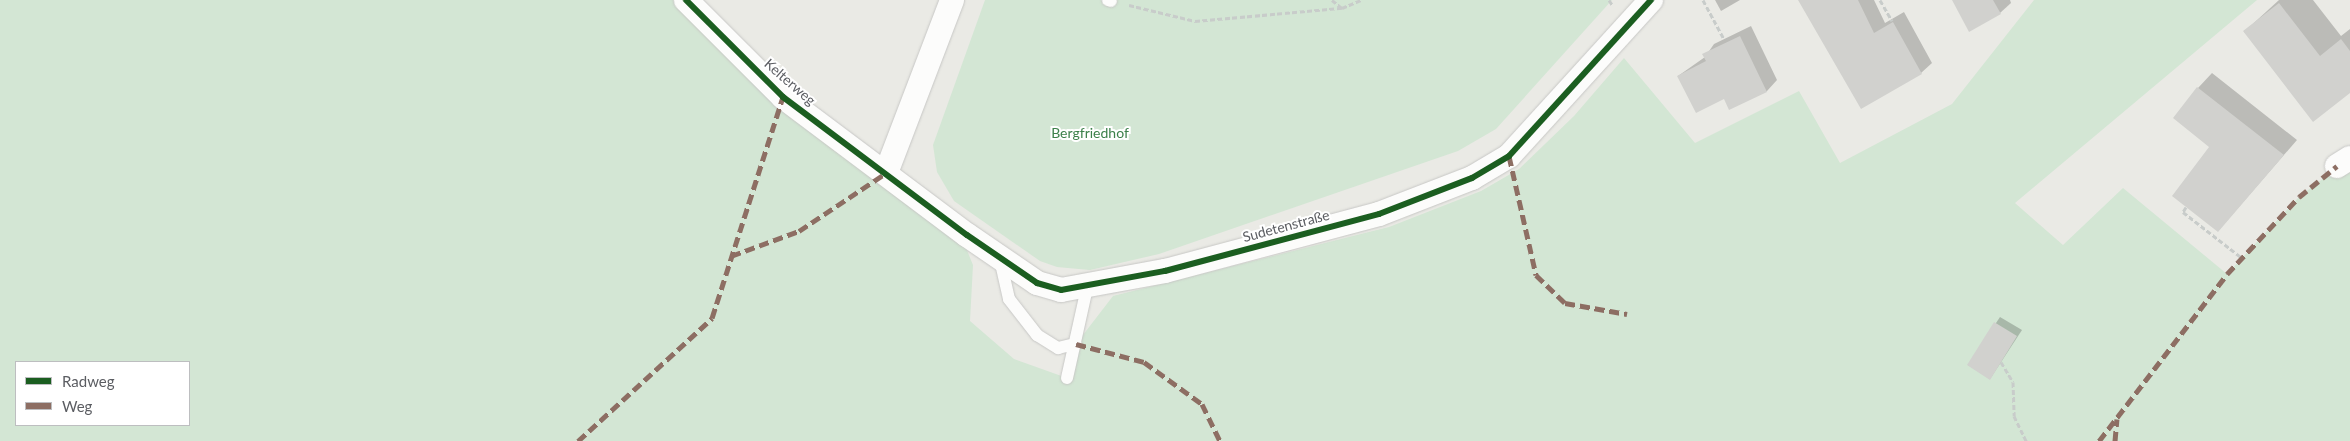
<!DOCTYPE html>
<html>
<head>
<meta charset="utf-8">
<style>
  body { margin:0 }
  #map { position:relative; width:2350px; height:441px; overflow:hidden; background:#eaeae5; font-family:Lato,sans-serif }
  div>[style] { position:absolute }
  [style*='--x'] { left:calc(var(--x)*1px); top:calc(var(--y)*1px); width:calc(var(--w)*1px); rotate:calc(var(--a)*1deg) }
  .green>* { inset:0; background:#d3e6d4 }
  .shadow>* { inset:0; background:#0003 }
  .building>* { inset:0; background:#d1d1ce }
  .path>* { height:3px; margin-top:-1.5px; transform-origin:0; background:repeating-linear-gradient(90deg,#c8ccca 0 5px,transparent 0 7.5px) }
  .roads { filter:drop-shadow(0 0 1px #c7c7c5) drop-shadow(0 0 1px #c7c7c5) }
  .lane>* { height:12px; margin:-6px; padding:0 6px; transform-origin:6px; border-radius:6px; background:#fcfcfb }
  .street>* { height:24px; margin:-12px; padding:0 12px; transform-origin:12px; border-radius:12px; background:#fcfcfb }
  .quiet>* { height:5px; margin-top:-2.5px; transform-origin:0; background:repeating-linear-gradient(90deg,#8d6e63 0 10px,transparent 0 15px) }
  .cycleway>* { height:6px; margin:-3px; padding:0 3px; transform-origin:3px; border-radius:3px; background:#1b5e20 }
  span { translate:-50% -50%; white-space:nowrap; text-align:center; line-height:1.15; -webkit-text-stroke:4px #fff; paint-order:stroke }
  .street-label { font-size:14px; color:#5b5d62 }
  .park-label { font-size:14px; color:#3c804a }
  .legend { position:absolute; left:15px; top:361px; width:175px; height:65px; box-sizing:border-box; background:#fff; border:1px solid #bdbec0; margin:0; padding:6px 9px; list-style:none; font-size:15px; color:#5b5d62 }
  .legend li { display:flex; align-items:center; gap:10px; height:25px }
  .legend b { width:25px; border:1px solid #bdbec0 }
</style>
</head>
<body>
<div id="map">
  <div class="green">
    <i style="clip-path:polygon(evenodd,0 0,675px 0,964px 243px,973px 265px,970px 321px,1014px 359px,1067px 378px,1076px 344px,1113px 296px,1389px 227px,1481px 191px,1519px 169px,1574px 116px,1624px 58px,1695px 143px,1799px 91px,1840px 163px,1952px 104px,2034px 0,2257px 0,2015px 203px,2063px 245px,2123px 188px,2227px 274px,2299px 197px,2350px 158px,2350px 441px,0 441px,0 0,16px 362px,189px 362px,189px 425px,16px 425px,16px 362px)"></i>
    <i style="clip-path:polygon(985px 0,1612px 0,1496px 129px,1458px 151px,1159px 254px,1090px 270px,1057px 267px,1040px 261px,954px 201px,937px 172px,933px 145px)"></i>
  </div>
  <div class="shadow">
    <i style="clip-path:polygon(1715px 0,1740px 0,1721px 11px)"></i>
    <i style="clip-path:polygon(1801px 0,1874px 0,1885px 23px,1904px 12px,1932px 63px,1921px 73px)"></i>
    <i style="clip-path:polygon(1953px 0,2010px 0,2011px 3px,2000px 13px)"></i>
    <i style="clip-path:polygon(2279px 0,2313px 0,2341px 36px,2350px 29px,2350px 92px,2244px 32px)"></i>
    <i style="clip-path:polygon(1751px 26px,1777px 80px,1767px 91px,1730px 108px,1725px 98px,1678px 76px,1705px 57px,1714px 44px)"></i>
    <i style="clip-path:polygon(2212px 73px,2297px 140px,2218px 231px,2211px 147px,2198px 88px)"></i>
    <i style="clip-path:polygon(2000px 317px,2022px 330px,1990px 379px,1968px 365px)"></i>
  </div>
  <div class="building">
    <i style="clip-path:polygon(1798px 0,1858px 0,1874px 33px,1893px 22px,1922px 74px,1861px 109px)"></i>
    <i style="clip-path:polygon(1952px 0,1993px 0,2001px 14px,1969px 32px)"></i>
    <i style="clip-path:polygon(2279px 3px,2320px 56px,2341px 39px,2350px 51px,2350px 93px,2313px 122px,2243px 31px)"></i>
    <i style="clip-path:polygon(1740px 36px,1767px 92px,1729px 110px,1724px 99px,1696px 113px,1677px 76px,1706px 61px,1702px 54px)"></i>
    <i style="clip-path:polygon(2197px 87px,2284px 155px,2218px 232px,2172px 196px,2209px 147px,2173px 118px)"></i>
    <i style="clip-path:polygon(1994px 322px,2017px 336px,1990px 380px,1967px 365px)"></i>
  </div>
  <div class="path">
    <i style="--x:1332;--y:0;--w:13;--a:39"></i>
    <i style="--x:1342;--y:8;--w:21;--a:-23"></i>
    <i style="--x:1609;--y:0;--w:7;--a:56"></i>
    <i style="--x:1703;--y:0;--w:44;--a:61.7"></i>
    <i style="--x:1880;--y:0;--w:24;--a:60"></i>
    <i style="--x:1129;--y:5;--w:68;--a:13.6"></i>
    <i style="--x:1195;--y:21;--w:148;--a:-5.1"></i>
    <i style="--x:2186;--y:207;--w:6;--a:121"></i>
    <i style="--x:2183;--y:212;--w:75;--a:37.9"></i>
    <i style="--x:2001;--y:362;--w:23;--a:59"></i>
    <i style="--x:2013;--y:382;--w:34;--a:88"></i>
    <i style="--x:2014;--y:416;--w:28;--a:64"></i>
  </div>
  <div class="roads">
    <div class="lane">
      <i style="--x:1108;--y:0;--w:3;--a:18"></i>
      <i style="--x:1000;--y:259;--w:41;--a:77.3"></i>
      <i style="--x:1009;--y:299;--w:46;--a:52.1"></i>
      <i style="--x:1037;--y:335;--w:25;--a:32"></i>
      <i style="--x:1058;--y:348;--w:18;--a:-13"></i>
      <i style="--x:1067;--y:378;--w:92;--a:-77.5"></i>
    </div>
    <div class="street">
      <i style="--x:686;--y:0;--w:137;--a:45"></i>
      <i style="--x:783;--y:97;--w:230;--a:36.9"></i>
      <i style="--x:967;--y:235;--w:85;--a:34.4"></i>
      <i style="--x:1037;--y:283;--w:25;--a:16"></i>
      <i style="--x:1061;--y:290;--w:106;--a:-10.4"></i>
      <i style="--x:1165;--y:271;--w:221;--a:-14.9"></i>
      <i style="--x:1379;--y:214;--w:100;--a:-21.2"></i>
      <i style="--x:1472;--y:178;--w:43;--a:-30.7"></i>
      <i style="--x:1509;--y:156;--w:211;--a:-47.7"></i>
      <i style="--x:2337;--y:166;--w:15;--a:-32"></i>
      <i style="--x:886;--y:173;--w:185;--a:-69.1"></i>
    </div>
  </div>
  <div class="quiet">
    <i style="--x:1509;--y:156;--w:122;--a:77.2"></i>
    <i style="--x:1536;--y:275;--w:40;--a:44"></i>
    <i style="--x:1565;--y:303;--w:63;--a:10.1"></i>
    <i style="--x:731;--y:256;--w:72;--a:-20.2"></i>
    <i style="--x:799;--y:231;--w:105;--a:-33.7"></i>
    <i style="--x:1076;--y:344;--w:70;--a:14.8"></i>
    <i style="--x:1144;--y:362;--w:72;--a:35.9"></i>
    <i style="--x:1202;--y:404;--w:41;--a:64.1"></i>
    <i style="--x:578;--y:441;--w:182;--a:-42.5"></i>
    <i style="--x:712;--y:318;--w:232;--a:-72.2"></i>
    <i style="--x:2099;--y:441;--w:210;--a:-52.5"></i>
    <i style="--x:2227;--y:274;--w:105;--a:-46.9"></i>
    <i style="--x:2299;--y:197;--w:49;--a:-39.2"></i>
    <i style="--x:2115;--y:441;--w:22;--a:-85"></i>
  </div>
  <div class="cycleway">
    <i style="--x:686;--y:0;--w:137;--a:45"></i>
    <i style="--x:783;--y:97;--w:230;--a:36.9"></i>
    <i style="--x:967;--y:235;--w:85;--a:34.4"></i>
    <i style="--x:1037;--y:283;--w:25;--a:16"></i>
    <i style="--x:1061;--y:290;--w:106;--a:-10.4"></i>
    <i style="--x:1165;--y:271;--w:221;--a:-14.9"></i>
    <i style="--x:1379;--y:214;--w:100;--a:-21.2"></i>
    <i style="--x:1472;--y:178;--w:43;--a:-30.7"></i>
    <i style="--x:1509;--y:156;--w:211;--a:-47.7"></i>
  </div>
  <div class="street-label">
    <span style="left:790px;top:82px;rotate:41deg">Kelterweg</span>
    <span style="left:1286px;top:226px;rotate:-15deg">Sudetenstraße</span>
  </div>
  <div class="park-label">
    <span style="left:1090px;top:133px">Bergfriedhof</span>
  </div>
  <ul class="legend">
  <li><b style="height:6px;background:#1b5e20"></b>Radweg</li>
  <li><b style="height:6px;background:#8d6e63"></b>Weg</li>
  </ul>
</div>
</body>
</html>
